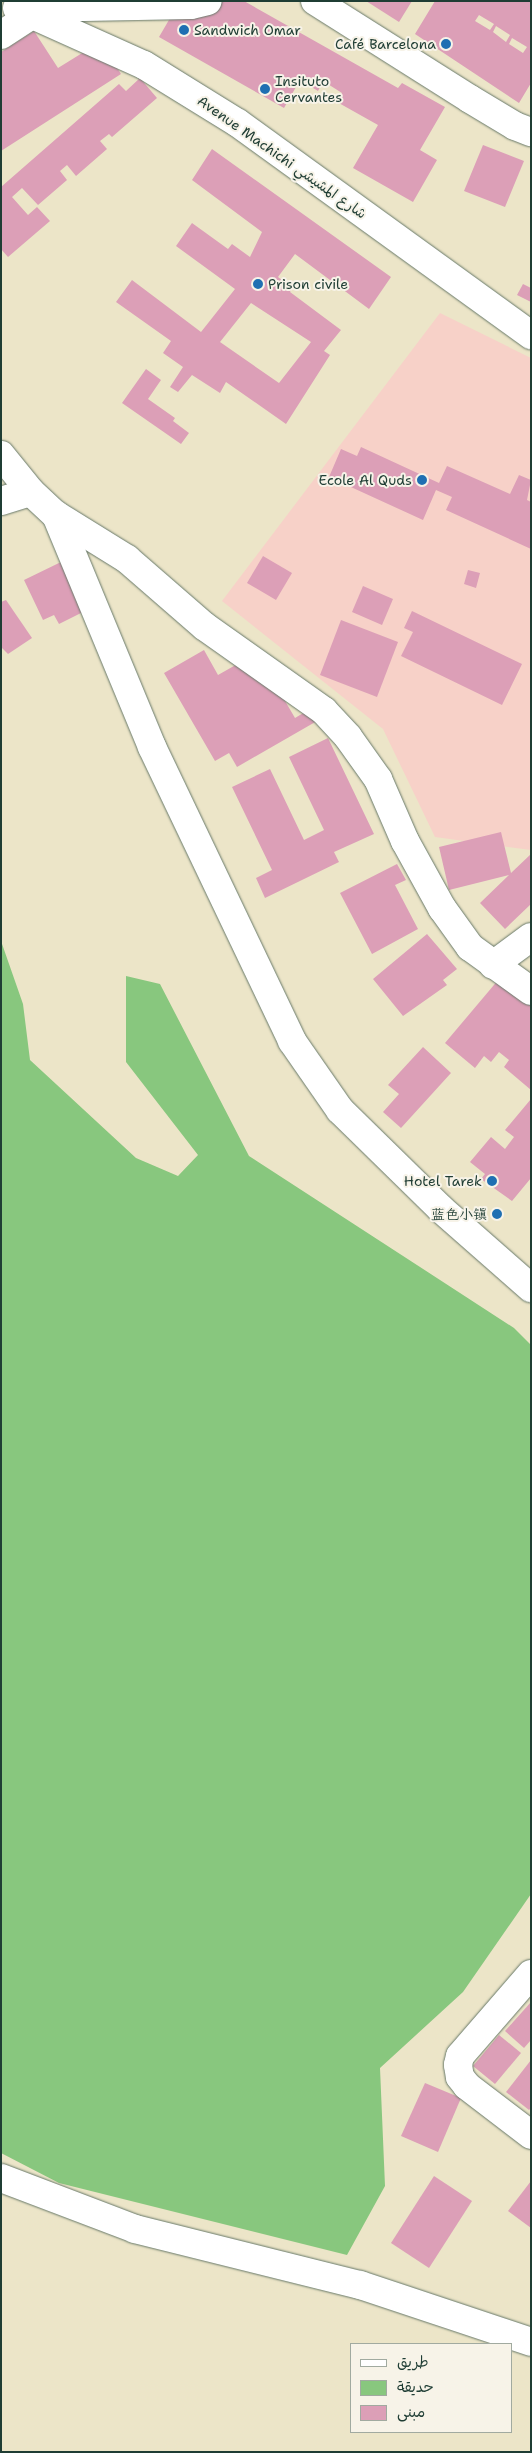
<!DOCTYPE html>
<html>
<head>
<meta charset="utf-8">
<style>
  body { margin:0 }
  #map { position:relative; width:532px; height:2453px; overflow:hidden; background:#ece5c8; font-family:"Shantell Sans","Playpen Sans Arabic","LXGW WenKai TC",sans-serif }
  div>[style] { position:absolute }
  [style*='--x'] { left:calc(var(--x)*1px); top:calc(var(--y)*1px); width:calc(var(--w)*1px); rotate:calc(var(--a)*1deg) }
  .built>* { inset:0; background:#f7d1c8 }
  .green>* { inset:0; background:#88c77e }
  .building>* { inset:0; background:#dc9fb7 }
  .roads { filter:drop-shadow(0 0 1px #677868) drop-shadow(0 0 1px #677868) }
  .minor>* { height:28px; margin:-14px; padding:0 14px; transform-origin:14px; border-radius:14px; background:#fff }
  .dots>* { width:14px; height:14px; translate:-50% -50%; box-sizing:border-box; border:2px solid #f7f3e8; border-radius:50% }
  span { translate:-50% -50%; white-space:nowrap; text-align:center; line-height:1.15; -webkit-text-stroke:4px #f7f3e8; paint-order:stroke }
  .poi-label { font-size:14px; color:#1f3d34 }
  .left { translate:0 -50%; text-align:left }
  .right { translate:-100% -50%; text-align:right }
  .street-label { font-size:14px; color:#1f3d34 }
  .frame { position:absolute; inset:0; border:2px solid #1f3d34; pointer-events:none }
  .legend { position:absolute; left:350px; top:2343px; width:162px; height:90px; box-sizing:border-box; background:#f7f3e8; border:1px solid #a1aaa0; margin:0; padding:6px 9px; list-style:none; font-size:15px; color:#1f3d34 }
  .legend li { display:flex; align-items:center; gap:10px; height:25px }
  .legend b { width:25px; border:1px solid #a1aaa0 }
</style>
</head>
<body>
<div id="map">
  <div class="built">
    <i style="clip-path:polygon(440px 313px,531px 358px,531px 850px,435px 837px,383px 729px,222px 601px)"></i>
  </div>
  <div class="green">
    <i style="clip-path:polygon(1px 941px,23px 1004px,30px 1060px,136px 1158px,178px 1176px,198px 1155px,126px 1062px,126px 976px,160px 984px,249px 1156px,514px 1328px,531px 1345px,531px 1894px,463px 1992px,380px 2068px,385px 2186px,347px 2255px,59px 2183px,1px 2153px)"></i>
  </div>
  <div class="building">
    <i style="clip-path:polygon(180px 1px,244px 1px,398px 88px,402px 83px,445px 107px,420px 150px,437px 160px,413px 202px,353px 168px,378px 125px,337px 102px,342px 93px,323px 81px,318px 91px,300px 80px,284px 108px,159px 37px)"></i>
    <i style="clip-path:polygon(366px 1px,412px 1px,399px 22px)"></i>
    <i style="clip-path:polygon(evenodd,435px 1px,531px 1px,531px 83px,519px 103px,415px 34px,435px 1px,479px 15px,494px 24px,490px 30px,475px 21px,479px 15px,435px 1px,496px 26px,510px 35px,506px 42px,493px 32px,496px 26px,435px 1px,512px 38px,527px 47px,523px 53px,509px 44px,512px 38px)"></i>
    <i style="clip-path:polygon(34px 31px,58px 68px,100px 42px,121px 74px,1px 151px,1px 52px)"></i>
    <i style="clip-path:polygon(140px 78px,157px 98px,112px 137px,109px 134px,100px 141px,107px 149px,76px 176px,67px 165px,60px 171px,67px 180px,38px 205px,22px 188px,12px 197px,28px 215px,37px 207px,50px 221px,8px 257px,1px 249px,1px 187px,119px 84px,126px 91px)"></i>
    <i style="clip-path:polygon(483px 145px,524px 161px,505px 207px,464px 191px)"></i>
    <i style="clip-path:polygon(evenodd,212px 149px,391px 277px,369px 309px,295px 254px,278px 277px,292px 288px,290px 292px,341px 330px,324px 351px,330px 355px,286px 424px,226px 382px,220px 393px,192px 375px,178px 392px,170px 387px,183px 367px,163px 353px,171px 341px,116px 302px,132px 280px,201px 332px,235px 289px,176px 246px,192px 223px,228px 249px,232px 244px,250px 257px,262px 232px,192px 180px,212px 149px,251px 303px,311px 342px,279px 383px,220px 342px,251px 303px)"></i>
    <i style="clip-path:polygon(523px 284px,531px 288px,531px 302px,517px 295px)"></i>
    <i style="clip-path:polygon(146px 369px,161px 380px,148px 399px,175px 418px,173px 421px,189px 433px,181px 444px,122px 403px)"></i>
    <i style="clip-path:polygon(361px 447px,439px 483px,447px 466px,510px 494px,519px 475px,531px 480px,527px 500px,531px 502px,531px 549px,446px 510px,452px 497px,436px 490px,423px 520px,329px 477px,341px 449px,357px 456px)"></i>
    <i style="clip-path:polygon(263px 556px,292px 573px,276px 600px,247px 583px)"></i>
    <i style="clip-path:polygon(61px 562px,85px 611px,59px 624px,54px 615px,43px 620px,24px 580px)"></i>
    <i style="clip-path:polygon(468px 570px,480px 573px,476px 588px,464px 584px)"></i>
    <i style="clip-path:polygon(363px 586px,393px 599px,382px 625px,352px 612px)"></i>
    <i style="clip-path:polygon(6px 600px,32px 638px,8px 654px,1px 647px,1px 602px)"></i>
    <i style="clip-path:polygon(412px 611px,522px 664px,502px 705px,401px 656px,413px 632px,404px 628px)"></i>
    <i style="clip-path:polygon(341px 620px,398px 642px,377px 697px,320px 675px)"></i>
    <i style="clip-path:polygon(204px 650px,218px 675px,257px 653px,295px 718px,310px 709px,317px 721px,237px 767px,229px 753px,215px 761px,164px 673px)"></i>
    <i style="clip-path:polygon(328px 738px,374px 834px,334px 852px,339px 862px,265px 898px,256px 878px,272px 870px,232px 787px,270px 769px,304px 840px,324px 830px,289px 757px)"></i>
    <i style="clip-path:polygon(501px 832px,511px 873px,531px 854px,531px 904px,505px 929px,480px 903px,509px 875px,449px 890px,439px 847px)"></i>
    <i style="clip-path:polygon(397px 864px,406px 880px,395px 885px,418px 929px,372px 954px,340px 893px)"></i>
    <i style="clip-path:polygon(427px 934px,457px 969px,443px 980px,447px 985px,403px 1016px,373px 979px)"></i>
    <i style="clip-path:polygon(499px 979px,531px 1006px,531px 1090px,504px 1067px,509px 1060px,499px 1052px,491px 1062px,484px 1056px,475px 1068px,445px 1043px)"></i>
    <i style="clip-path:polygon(423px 1047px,451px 1073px,401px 1128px,383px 1112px,399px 1094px,388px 1085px)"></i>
    <i style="clip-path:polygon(531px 1099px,531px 1178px,512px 1201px,481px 1179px,485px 1174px,470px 1162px,491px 1137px,505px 1149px,514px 1137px,505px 1130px)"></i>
    <i style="clip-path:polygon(531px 2002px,531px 2040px,524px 2048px,505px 2031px)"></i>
    <i style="clip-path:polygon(499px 2035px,521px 2053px,495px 2084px,473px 2066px)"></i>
    <i style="clip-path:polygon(531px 2060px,531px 2108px,529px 2110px,506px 2092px)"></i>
    <i style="clip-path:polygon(425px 2083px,461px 2098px,438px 2152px,401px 2136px)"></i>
    <i style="clip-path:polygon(434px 2176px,472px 2201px,429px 2268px,391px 2243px)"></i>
    <i style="clip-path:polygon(531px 2181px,531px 2228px,508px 2211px)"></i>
  </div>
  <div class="roads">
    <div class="minor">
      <i style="--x:315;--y:1;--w:183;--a:32.3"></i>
      <i style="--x:470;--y:99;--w:52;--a:31"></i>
      <i style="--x:515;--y:126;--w:17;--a:21"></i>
      <i style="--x:17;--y:8;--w:139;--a:24.2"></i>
      <i style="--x:144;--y:65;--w:110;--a:31.7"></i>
      <i style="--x:238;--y:123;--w:362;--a:35.9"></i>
      <i style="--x:30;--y:8;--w:161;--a:-1.1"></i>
      <i style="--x:191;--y:5;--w:17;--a:-13"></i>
      <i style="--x:1;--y:35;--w:38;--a:-33"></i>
      <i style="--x:1;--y:455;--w:48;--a:51"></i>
      <i style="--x:31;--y:492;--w:34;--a:43"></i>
      <i style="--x:56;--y:515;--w:251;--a:67.5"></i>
      <i style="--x:152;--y:747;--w:326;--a:64.5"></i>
      <i style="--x:292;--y:1041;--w:84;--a:55.2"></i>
      <i style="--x:340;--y:1110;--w:141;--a:44.4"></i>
      <i style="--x:441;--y:1209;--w:120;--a:41.3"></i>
      <i style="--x:1;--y:501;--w:31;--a:-17"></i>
      <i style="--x:56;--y:515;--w:84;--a:31.8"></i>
      <i style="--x:127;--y:559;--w:102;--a:41"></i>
      <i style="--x:204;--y:626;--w:147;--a:35.3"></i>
      <i style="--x:324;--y:711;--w:35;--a:47"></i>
      <i style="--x:348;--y:737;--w:52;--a:54.5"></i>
      <i style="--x:378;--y:779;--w:68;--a:66.5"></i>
      <i style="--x:405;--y:841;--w:77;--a:61.1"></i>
      <i style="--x:442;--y:908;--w:48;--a:54.3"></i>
      <i style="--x:470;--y:947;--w:75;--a:35.8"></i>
      <i style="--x:493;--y:965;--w:47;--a:-36.4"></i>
      <i style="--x:531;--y:1974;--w:108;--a:130.9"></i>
      <i style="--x:460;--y:2056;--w:9;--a:103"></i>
      <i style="--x:458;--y:2065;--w:12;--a:81"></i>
      <i style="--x:460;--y:2077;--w:11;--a:52"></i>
      <i style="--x:467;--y:2086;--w:81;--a:37.4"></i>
      <i style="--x:1;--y:2178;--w:143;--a:20.8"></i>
      <i style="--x:135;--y:2229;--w:232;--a:14"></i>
      <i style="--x:360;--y:2285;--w:180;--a:18.4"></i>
    </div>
  </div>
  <div class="dots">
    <i style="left:184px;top:30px;background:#1f6fb2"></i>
    <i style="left:446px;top:44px;background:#1f6fb2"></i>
    <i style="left:265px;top:89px;background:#1f6fb2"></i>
    <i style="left:258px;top:284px;background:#1f6fb2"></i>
    <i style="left:422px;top:480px;background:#1f6fb2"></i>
    <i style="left:492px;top:1181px;background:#1f6fb2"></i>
    <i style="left:497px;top:1214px;background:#1f6fb2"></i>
  </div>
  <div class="poi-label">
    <span class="left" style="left:194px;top:30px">Sandwich Omar</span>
    <span class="right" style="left:436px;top:44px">Café Barcelona</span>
    <span class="left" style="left:275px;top:89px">Insituto<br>Cervantes</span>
    <span class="left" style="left:268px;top:284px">Prison civile</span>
    <span class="right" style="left:412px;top:480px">Ecole Al Quds</span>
    <span class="right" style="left:482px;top:1181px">Hotel Tarek</span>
    <span class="right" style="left:487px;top:1214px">蓝色小镇</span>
  </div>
  <div class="street-label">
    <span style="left:282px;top:157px;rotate:35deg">Avenue Machichi شارع المشيشي</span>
  </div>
  <div class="frame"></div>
  <ul class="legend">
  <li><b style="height:6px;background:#fff"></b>طريق</li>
  <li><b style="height:14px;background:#88c77e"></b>حديقة</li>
  <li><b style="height:14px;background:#dc9fb7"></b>مبنى</li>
  </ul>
</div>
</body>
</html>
